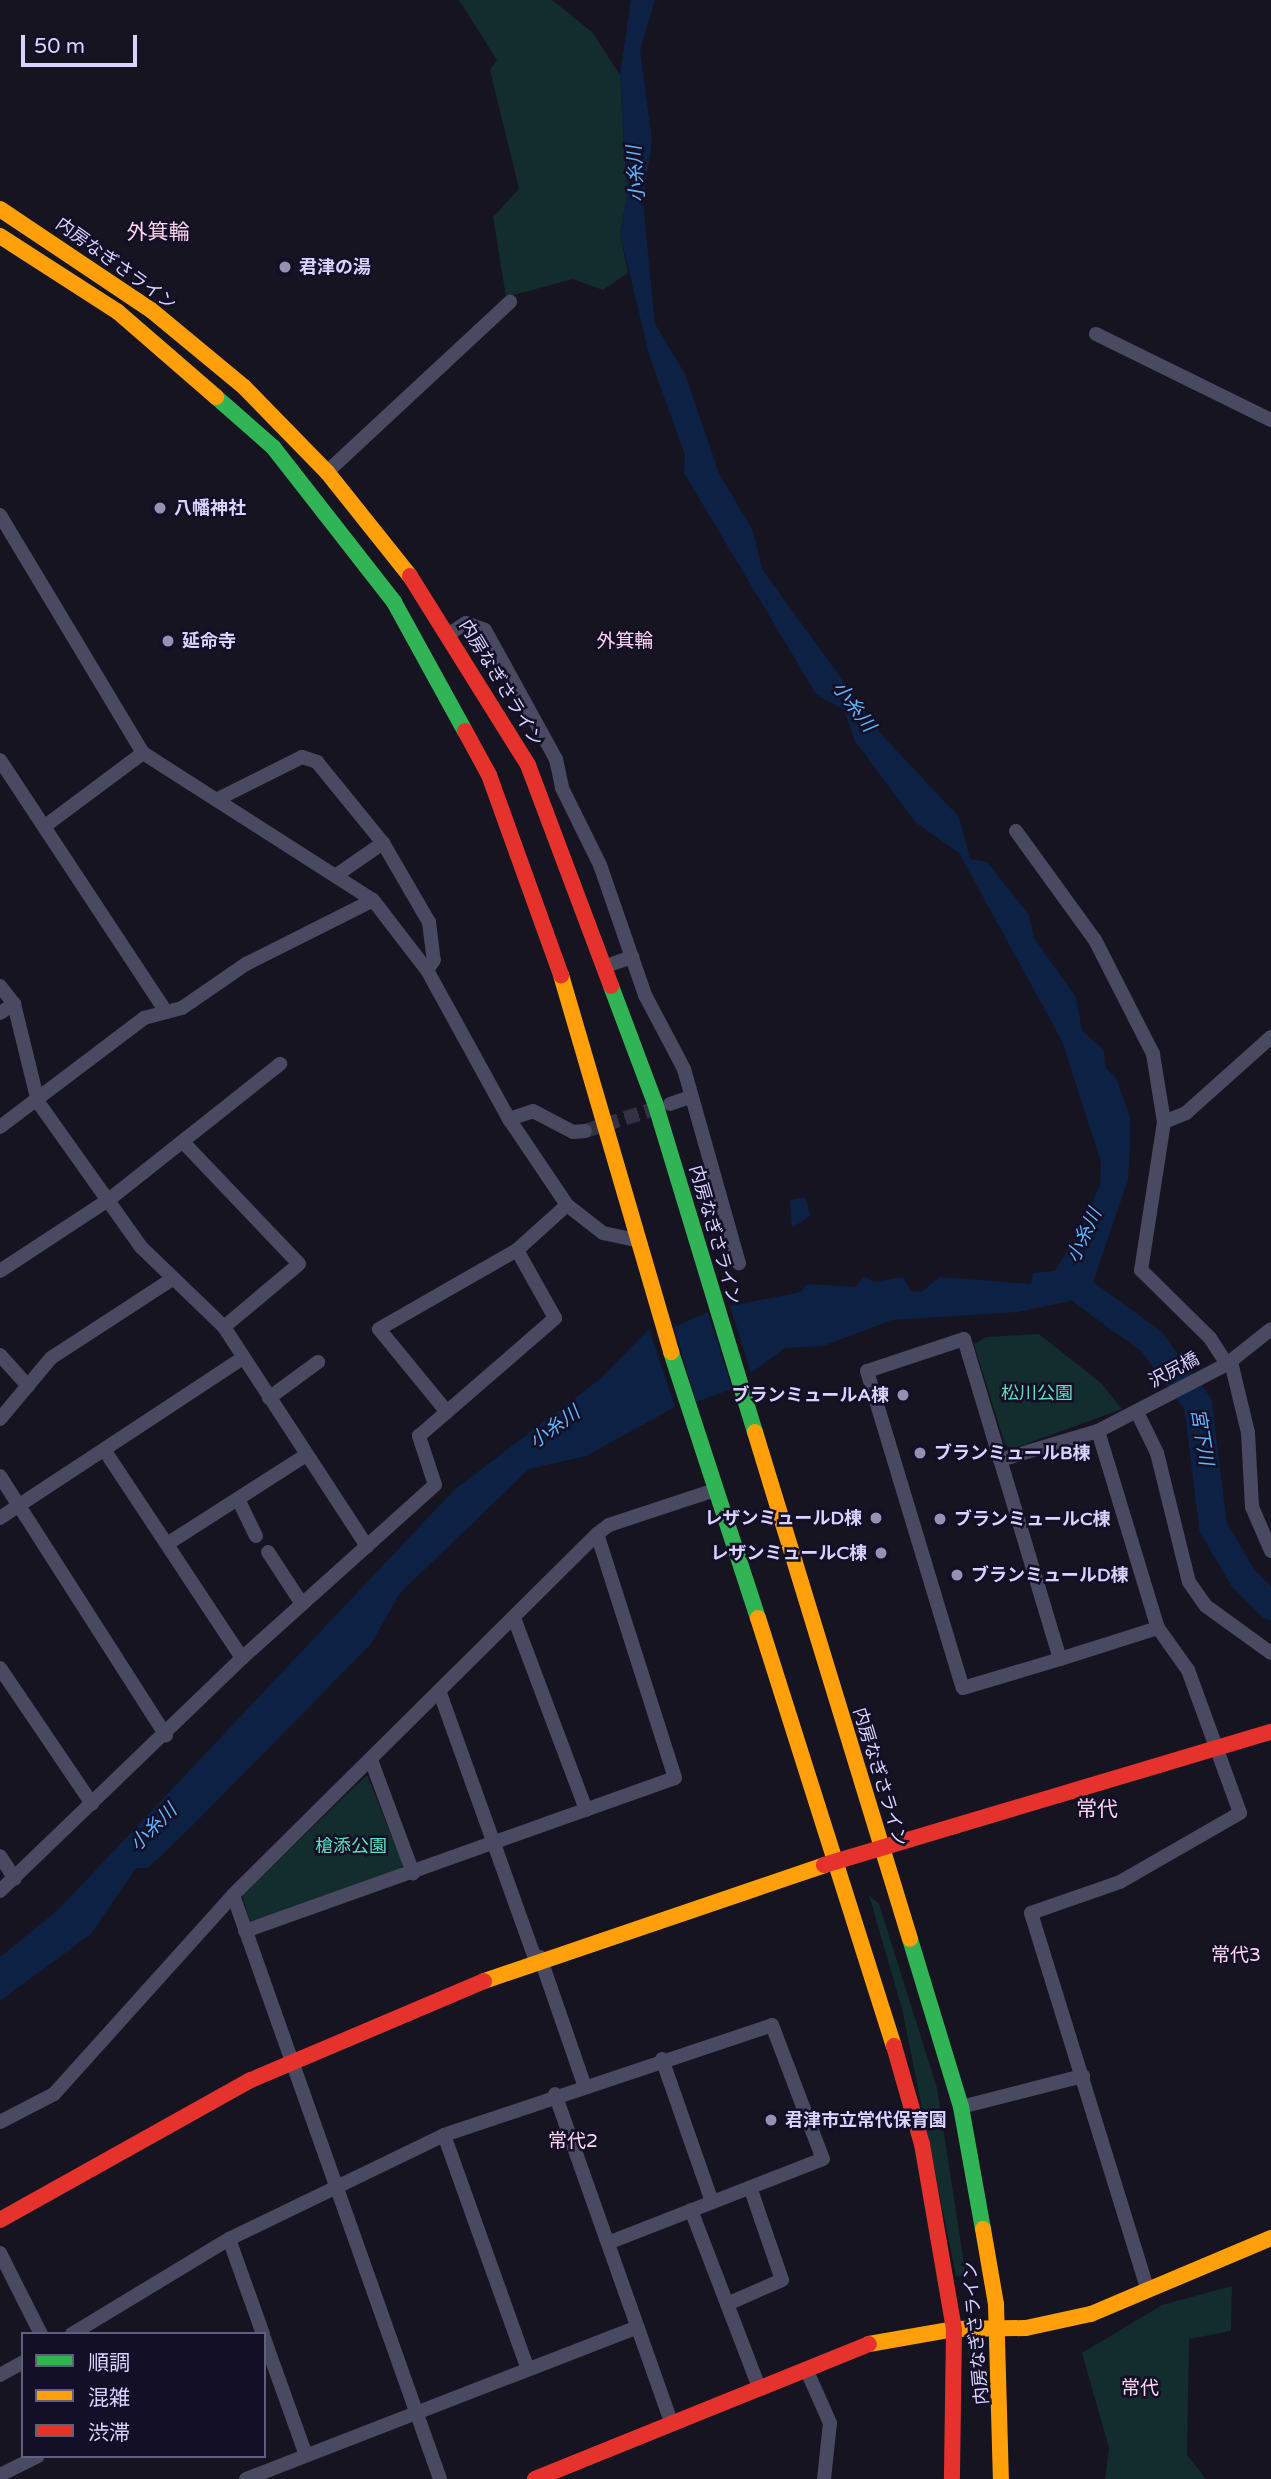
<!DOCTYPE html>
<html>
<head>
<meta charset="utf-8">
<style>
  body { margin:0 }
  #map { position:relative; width:1271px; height:2479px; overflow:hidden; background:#161421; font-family:"Varela Round","Noto Sans JP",sans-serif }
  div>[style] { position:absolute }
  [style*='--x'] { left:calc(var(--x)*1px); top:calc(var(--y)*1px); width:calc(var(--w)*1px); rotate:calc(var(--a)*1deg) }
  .green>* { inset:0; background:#132c2d }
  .water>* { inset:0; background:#0d2144 }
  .river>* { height:28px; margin:-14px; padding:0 14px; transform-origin:14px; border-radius:14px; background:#0d2144 }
  .street-tunnel>* { height:14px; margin-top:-7px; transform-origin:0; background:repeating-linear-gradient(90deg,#333142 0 14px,transparent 0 21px) }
  .street>* { height:14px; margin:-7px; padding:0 7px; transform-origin:7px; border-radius:7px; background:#4a4962 }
  .fast>* { height:16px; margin:-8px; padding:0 8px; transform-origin:8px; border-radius:8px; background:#30b455 }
  .slow>* { height:16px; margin:-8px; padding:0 8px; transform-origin:8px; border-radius:8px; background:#ff9f0a }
  .jam>* { height:16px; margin:-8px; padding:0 8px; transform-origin:8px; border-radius:8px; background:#e5322d }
  .dots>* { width:19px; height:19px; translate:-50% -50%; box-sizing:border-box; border:4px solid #130f26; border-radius:50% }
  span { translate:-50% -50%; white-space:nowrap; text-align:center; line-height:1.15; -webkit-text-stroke:5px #130f26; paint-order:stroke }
  .street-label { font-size:18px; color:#d9d4ff }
  .poi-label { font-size:18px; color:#d9d4ff; font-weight:700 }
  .left { translate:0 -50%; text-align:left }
  .right { translate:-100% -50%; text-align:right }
  .park-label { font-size:18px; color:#5fe0c0 }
  .water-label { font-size:19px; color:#62b6ff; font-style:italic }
  .neighbourhood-label { font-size:19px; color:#ffd6f0 }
  .quarter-label { font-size:21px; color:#ffd6f0 }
  .legend { position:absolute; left:21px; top:2332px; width:245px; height:126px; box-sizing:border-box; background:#130f26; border:2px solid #625e7d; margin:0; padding:9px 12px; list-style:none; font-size:21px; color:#d9d4ff }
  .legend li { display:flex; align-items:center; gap:14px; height:35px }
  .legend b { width:35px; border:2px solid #625e7d }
  .scale { position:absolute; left:21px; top:35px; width:116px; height:32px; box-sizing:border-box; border:4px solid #d9d4ff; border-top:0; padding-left:9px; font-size:21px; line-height:24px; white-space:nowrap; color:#d9d4ff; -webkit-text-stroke:5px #130f26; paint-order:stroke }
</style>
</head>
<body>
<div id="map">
  <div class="green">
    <i style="clip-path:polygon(459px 0,552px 0,592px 32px,620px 75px,627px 196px,620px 234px,628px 273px,603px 290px,573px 279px,506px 297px,493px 217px,519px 189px,490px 70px,497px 60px)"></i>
    <i style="clip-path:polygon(1039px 1334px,1101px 1383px,1122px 1409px,1012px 1449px,1005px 1445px,974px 1344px,986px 1337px)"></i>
    <i style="clip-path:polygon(367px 1775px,403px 1864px,400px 1871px,250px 1921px,242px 1895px)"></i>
    <i style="clip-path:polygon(869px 1895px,879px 1904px,937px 2088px,966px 2277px,956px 2276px,902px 2009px)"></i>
    <i style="clip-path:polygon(1232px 2286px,1231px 2331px,1189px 2339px,1187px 2455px,1206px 2479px,1105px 2479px,1109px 2448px,1082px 2353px,1162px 2305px)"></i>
  </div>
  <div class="water">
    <i style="clip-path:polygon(631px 0,655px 0,640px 50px,652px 140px,643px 202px,655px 324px,685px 374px,719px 473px,753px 531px,762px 569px,882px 735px,959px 817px,970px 859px,987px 862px,1029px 915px,1034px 938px,1076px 997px,1082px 1031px,1104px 1050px,1105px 1067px,1116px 1078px,1130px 1117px,1130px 1144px,1128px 1180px,1090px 1291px,1118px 1314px,1099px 1313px,1085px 1298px,1018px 1312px,892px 1320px,823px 1346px,785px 1348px,751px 1373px,730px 1306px,801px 1292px,807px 1284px,855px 1287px,864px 1276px,874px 1282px,903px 1277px,911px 1291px,921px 1292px,940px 1277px,1031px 1284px,1033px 1273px,1055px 1271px,1086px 1219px,1100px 1184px,1101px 1162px,1062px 1041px,959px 853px,916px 823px,855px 741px,844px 710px,816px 694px,684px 473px,685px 455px,650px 358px,620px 234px,627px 196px,620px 75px)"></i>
    <i style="clip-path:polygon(806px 1197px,810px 1216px,792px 1228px,790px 1200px)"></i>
    <i style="clip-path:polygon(708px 1312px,732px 1389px,696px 1402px,674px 1327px)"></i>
    <i style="clip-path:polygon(649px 1329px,675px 1407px,586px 1456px,529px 1469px,400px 1593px,371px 1644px,194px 1824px,148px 1868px,136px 1868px,91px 1934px,0 2001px,0 1957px,58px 1910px,454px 1490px,599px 1380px)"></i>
  </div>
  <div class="river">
    <i style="--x:1086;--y:1294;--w:80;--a:35.9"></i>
    <i style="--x:1151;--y:1341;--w:79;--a:53.3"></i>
    <i style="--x:1198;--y:1404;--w:124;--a:83"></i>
    <i style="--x:1213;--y:1527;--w:59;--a:59.5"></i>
    <i style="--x:1243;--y:1578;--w:40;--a:45"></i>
  </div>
  <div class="street-tunnel">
    <i style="--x:585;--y:1131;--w:79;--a:-17.7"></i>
  </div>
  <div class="street">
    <i style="--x:1096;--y:334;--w:195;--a:26.2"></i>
    <i style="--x:327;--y:472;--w:250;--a:-42.9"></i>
    <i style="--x:0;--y:515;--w:278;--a:59"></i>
    <i style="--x:143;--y:753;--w:273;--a:32.6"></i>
    <i style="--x:373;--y:900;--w:88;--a:52.4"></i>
    <i style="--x:427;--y:970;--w:170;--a:61.2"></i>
    <i style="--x:509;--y:1119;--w:104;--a:56"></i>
    <i style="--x:567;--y:1205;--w:46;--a:37.9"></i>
    <i style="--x:603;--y:1233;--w:34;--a:12"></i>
    <i style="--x:449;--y:634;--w:20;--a:-33"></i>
    <i style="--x:466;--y:623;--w:20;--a:20"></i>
    <i style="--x:485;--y:630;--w:147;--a:61.2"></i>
    <i style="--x:556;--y:759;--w:30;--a:78"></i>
    <i style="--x:562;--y:788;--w:86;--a:63.7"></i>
    <i style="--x:600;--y:865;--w:138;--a:70.9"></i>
    <i style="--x:645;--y:995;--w:84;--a:62.2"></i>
    <i style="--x:684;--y:1069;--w:202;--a:74.2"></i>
    <i style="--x:0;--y:760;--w:302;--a:56.6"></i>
    <i style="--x:218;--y:799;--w:94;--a:-26.6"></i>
    <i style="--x:302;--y:757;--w:16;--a:18"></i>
    <i style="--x:317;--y:762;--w:104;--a:50.8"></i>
    <i style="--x:383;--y:843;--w:91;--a:59.8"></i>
    <i style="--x:429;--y:922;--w:38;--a:83"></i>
    <i style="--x:434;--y:960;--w:12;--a:125"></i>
    <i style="--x:45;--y:826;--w:122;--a:-36.7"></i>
    <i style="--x:1016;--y:831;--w:135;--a:54.1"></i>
    <i style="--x:1095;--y:940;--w:128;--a:63"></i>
    <i style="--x:1153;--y:1054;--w:69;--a:80.8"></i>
    <i style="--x:1164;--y:1122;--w:150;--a:98.8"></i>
    <i style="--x:1141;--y:1270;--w:97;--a:44.6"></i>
    <i style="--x:1210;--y:1338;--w:31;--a:57"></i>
    <i style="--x:338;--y:874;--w:55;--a:-34.6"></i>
    <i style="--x:606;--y:966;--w:28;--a:-19"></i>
    <i style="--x:0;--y:986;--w:23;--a:52"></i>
    <i style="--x:14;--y:1004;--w:101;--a:76.2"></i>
    <i style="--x:38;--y:1102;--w:178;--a:54.6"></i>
    <i style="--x:141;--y:1247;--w:115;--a:43.9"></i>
    <i style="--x:224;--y:1327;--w:262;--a:56.9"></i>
    <i style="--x:0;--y:1013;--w:17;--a:-33"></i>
    <i style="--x:670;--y:1104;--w:21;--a:-19"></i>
    <i style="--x:509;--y:1119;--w:25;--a:-18"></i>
    <i style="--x:533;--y:1111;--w:45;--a:27.7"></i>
    <i style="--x:573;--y:1132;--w:12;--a:-5"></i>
    <i style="--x:1164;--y:1122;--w:24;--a:-22"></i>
    <i style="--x:1186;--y:1113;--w:114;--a:-41.8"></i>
    <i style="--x:0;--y:1127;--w:181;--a:-37.1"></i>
    <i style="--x:144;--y:1018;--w:39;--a:-15"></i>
    <i style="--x:182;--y:1008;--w:78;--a:-34.5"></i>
    <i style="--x:246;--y:964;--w:142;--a:-26.7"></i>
    <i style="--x:183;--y:1142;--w:168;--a:46.4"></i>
    <i style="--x:299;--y:1264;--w:98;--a:140"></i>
    <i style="--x:0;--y:1271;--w:133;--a:-33.3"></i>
    <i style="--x:111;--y:1198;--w:216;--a:-38.4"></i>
    <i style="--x:0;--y:1355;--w:42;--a:47.9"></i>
    <i style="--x:1231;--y:1362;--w:73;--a:76.5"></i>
    <i style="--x:1248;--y:1433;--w:74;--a:86.9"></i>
    <i style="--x:1252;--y:1507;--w:48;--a:66.6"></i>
    <i style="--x:269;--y:1398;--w:61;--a:-36.3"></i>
    <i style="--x:447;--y:1412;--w:107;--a:-129.3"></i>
    <i style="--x:379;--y:1329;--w:159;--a:-29.8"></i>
    <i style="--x:517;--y:1250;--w:67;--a:-42"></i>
    <i style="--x:1137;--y:1412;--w:46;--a:64"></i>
    <i style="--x:1157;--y:1453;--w:133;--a:76.1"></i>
    <i style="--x:1189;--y:1582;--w:29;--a:55"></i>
    <i style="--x:1206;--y:1606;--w:80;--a:35.9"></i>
    <i style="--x:0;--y:1419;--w:80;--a:-50.1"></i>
    <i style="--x:51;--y:1358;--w:145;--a:-33.1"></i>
    <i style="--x:1098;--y:1431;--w:206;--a:73.1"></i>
    <i style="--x:1158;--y:1628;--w:52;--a:54.5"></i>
    <i style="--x:1188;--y:1670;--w:152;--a:70"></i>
    <i style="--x:1240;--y:1813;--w:138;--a:150.1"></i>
    <i style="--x:1120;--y:1882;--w:94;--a:160.8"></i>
    <i style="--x:1031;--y:1913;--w:393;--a:72.8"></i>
    <i style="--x:105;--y:1451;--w:248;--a:56.5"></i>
    <i style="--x:1000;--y:1460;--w:102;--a:-16.5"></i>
    <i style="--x:1098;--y:1431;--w:145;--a:-27.4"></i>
    <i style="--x:1227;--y:1364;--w:56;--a:-38.5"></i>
    <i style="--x:0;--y:1476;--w:308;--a:57.4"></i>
    <i style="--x:238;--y:1499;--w:41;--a:64.1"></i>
    <i style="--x:0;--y:1518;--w:291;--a:-33.4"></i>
    <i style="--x:167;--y:1544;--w:165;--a:-32.6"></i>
    <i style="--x:268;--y:1552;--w:62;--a:56.8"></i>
    <i style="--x:514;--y:1618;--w:205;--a:69.4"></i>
    <i style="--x:1060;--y:1659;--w:334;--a:-106.7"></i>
    <i style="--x:964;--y:1339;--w:102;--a:161.7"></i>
    <i style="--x:867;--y:1371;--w:331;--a:73.2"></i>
    <i style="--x:963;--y:1688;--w:101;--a:-16.6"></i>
    <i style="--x:1060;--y:1659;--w:103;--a:-17.6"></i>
    <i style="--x:0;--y:1668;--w:164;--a:55.9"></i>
    <i style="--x:440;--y:1693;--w:282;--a:70.3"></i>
    <i style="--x:371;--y:1760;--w:121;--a:69.6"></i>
    <i style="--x:0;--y:1856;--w:27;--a:57"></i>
    <i style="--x:0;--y:1891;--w:336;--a:-43.9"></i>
    <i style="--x:242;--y:1658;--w:259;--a:-41.9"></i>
    <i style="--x:435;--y:1485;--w:52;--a:-108.1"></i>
    <i style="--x:419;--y:1436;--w:180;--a:-40.9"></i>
    <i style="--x:555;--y:1318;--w:78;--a:-119.2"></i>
    <i style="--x:233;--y:1895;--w:620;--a:70.48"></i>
    <i style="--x:245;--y:1931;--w:456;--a:-19.6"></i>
    <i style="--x:675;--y:1778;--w:256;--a:-107.7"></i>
    <i style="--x:540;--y:1957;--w:134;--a:70.9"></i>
    <i style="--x:662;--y:2059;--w:151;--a:70.7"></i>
    <i style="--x:555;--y:2094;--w:347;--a:70.5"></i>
    <i style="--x:961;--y:2107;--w:126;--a:-14.3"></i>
    <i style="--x:0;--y:2122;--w:61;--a:-27.4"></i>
    <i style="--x:54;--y:2094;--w:268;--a:-48"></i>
    <i style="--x:233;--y:1895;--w:513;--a:-44.76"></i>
    <i style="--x:597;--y:1534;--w:15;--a:-37"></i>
    <i style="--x:609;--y:1525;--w:112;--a:-18.3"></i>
    <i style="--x:444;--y:2135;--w:249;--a:70.3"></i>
    <i style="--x:691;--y:2210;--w:190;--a:69"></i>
    <i style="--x:229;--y:2239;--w:101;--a:70.3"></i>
    <i style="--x:0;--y:2253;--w:91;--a:63.2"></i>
    <i style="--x:727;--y:2304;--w:60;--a:-23.6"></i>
    <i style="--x:782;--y:2280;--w:98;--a:-109"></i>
    <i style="--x:72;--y:2334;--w:184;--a:-31.2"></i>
    <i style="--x:229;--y:2239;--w:239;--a:-25.8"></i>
    <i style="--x:444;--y:2135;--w:346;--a:-18.5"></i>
    <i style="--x:772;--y:2025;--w:143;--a:69.2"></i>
    <i style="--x:823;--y:2159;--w:231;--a:158.7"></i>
    <i style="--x:264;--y:2338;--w:124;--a:70.3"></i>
    <i style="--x:806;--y:2369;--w:59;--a:66"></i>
    <i style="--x:830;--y:2423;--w:56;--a:96.1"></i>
    <i style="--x:0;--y:2375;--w:26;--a:-29"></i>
    <i style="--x:0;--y:2475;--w:42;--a:-26.6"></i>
    <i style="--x:246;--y:2479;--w:420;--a:-21.2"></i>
  </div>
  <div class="fast">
    <i style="--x:216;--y:397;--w:76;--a:41.3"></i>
    <i style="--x:273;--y:447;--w:197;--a:52"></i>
    <i style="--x:394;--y:602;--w:147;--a:61.2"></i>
    <i style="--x:611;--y:986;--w:125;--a:69.4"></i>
    <i style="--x:655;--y:1103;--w:344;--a:73.1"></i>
    <i style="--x:671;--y:1352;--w:280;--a:71.9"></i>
    <i style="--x:910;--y:1939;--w:176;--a:73.1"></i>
    <i style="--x:961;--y:2107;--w:124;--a:79.8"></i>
  </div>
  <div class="slow">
    <i style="--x:0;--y:209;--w:182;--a:33.8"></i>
    <i style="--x:151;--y:310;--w:121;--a:39.6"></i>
    <i style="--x:244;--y:387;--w:119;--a:45.7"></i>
    <i style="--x:327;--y:472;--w:133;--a:51.4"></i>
    <i style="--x:0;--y:236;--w:140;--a:32.8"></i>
    <i style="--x:118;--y:312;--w:130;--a:40.9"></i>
    <i style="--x:561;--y:975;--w:393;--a:73.7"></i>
    <i style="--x:755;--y:1432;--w:530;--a:73"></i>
    <i style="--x:758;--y:1618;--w:449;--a:72.4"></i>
    <i style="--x:484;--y:1981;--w:359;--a:-18.8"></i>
    <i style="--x:983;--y:2229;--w:76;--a:80.2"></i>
    <i style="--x:996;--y:2304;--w:175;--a:88.4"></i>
    <i style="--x:869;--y:2344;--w:86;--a:-10"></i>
    <i style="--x:954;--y:2329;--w:72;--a:-0.8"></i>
    <i style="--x:1026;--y:2328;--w:66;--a:-12.2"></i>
    <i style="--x:1091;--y:2314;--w:195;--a:-22.9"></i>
  </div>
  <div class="jam">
    <i style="--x:410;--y:576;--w:223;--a:58"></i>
    <i style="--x:528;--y:765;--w:236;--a:69.4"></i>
    <i style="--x:465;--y:731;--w:50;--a:61.4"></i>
    <i style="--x:489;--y:775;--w:213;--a:70.2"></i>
    <i style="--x:824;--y:1865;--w:466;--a:-16.6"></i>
    <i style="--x:894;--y:2046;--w:102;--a:74.1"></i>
    <i style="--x:922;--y:2144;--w:188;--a:80.2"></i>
    <i style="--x:954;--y:2329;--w:150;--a:90.8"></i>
    <i style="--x:0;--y:2220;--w:287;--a:-29.2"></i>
    <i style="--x:251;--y:2080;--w:253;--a:-23"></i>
    <i style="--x:535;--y:2479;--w:360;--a:-22"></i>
  </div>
  <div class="dots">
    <i style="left:285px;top:267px;background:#9591b1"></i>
    <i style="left:160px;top:508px;background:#9591b1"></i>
    <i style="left:168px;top:641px;background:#9591b1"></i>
    <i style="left:903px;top:1395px;background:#9591b1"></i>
    <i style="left:920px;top:1453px;background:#9591b1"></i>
    <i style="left:876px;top:1518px;background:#9591b1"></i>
    <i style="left:940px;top:1519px;background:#9591b1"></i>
    <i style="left:881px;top:1553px;background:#9591b1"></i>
    <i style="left:957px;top:1575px;background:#9591b1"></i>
    <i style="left:771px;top:2120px;background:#9591b1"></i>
  </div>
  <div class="street-label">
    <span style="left:116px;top:264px;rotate:36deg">内房なぎさライン</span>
    <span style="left:501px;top:683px;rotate:59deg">内房なぎさライン</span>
    <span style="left:715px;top:1235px;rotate:74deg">内房なぎさライン</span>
    <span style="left:1174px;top:1370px;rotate:-28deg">沢尻橋</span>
    <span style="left:880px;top:1777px;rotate:73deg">内房なぎさライン</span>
    <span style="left:976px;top:2333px;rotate:-95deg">内房なぎさライン</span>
  </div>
  <div class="poi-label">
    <span class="left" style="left:299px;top:267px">君津の湯</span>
    <span class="left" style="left:174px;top:508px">八幡神社</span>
    <span class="left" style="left:182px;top:641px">延命寺</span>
    <span class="right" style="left:889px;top:1395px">ブランミュールA棟</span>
    <span class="left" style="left:934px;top:1453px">ブランミュールB棟</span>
    <span class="right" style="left:862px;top:1518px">レザンミュールD棟</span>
    <span class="left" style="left:954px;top:1519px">ブランミュールC棟</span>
    <span class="right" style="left:867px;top:1553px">レザンミュールC棟</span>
    <span class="left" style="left:971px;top:1575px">ブランミュールD棟</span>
    <span class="left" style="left:785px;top:2120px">君津市立常代保育園</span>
  </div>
  <div class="park-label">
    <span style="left:1037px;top:1393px">松川公園</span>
    <span style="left:351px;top:1846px">槍添公園</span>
  </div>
  <div class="water-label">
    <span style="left:637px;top:174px;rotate:-94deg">小糸川</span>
    <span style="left:853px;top:707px;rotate:53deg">小糸川</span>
    <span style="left:1085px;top:1236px;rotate:-65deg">小糸川</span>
    <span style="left:555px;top:1428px;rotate:-36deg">小糸川</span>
    <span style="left:1201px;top:1437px;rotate:81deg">宮下川</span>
    <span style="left:154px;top:1828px;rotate:-45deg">小糸川</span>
  </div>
  <div class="neighbourhood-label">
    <span style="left:625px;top:642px">外箕輪</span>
    <span style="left:1236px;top:1956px">常代3</span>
    <span style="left:573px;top:2142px">常代2</span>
    <span style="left:1140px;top:2389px">常代</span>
  </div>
  <div class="quarter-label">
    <span style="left:158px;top:233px">外箕輪</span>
    <span style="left:1097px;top:1810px">常代</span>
  </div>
  <ul class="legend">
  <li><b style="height:9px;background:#30b455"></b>順調</li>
  <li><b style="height:9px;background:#ff9f0a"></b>混雑</li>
  <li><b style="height:9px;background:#e5322d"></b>渋滞</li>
  </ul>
  <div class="scale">50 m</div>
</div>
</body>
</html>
